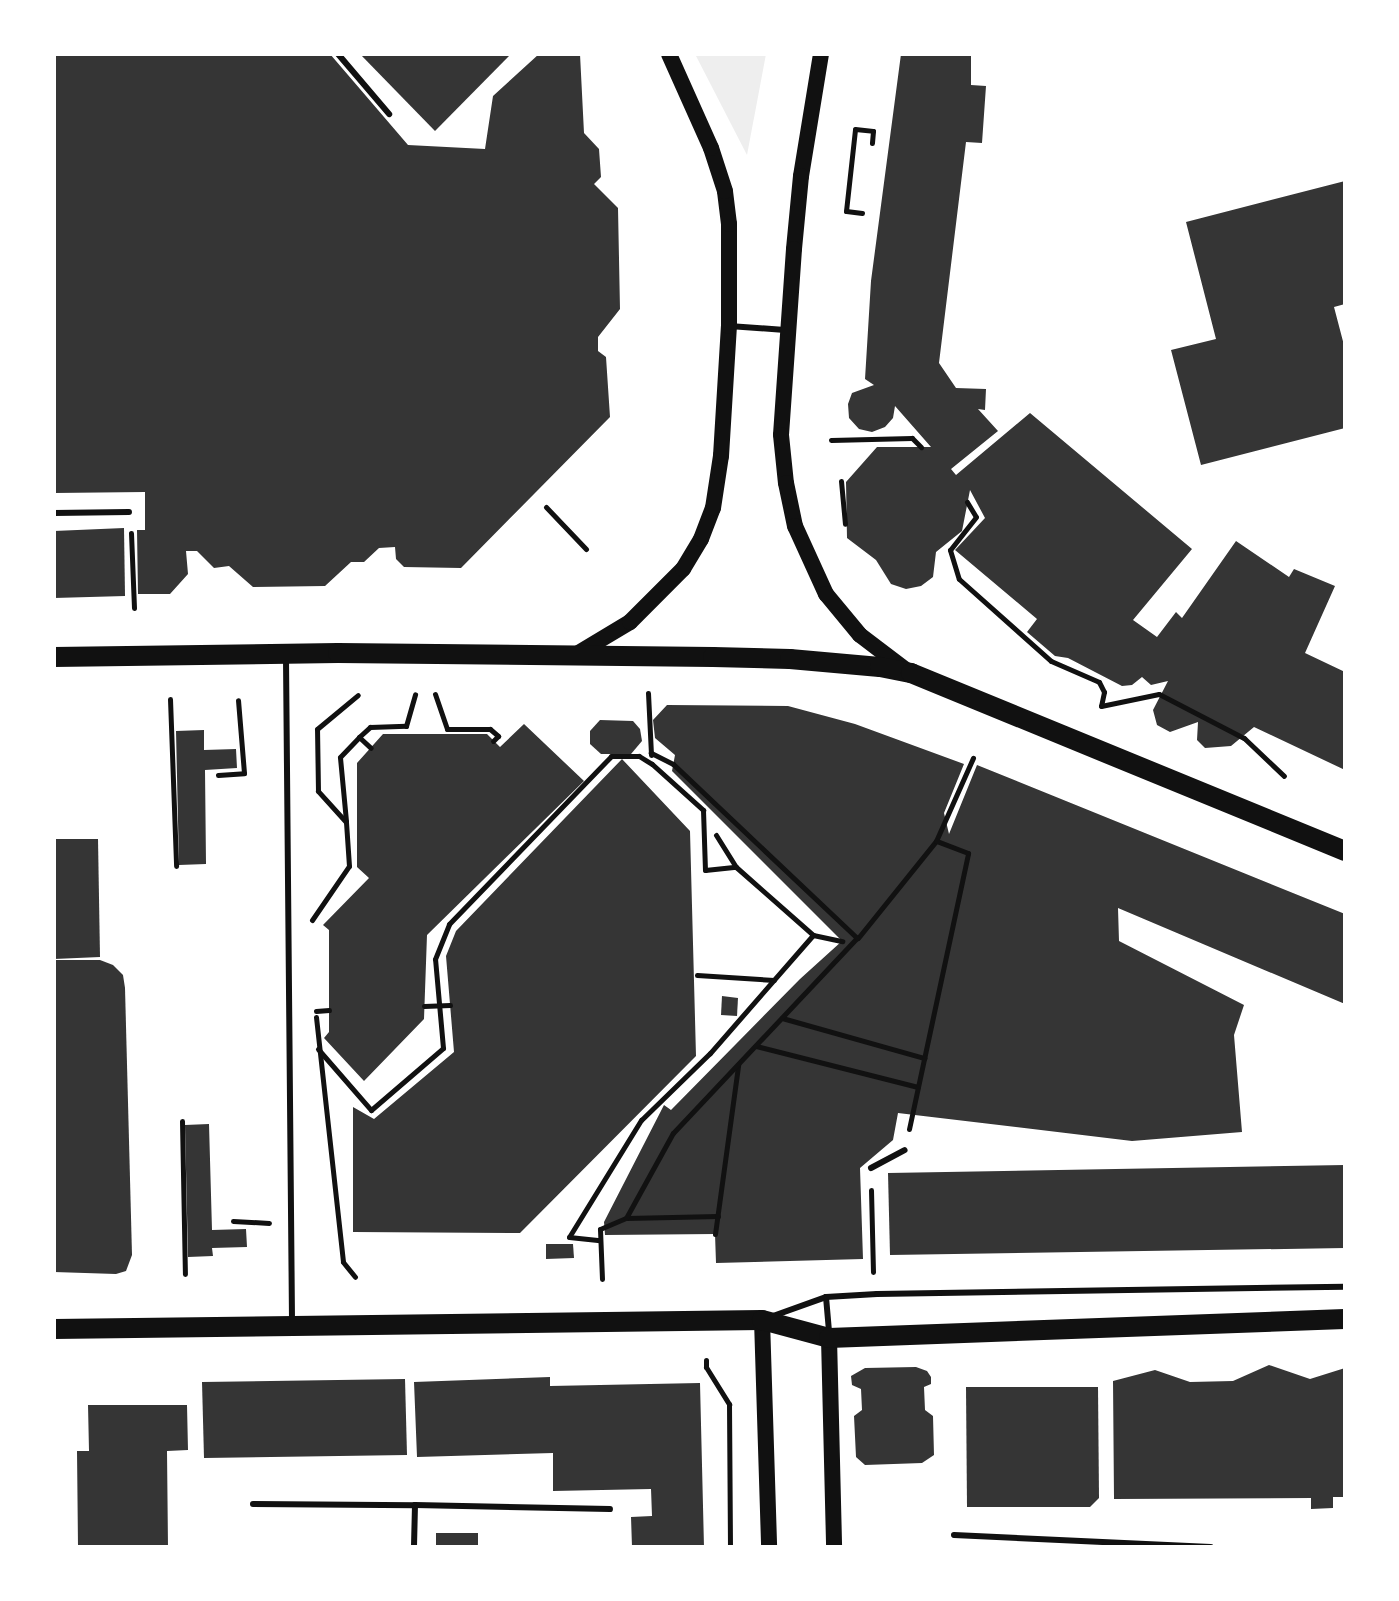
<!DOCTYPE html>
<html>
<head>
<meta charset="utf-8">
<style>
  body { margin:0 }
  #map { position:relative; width:1399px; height:1601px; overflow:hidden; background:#fff; font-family:Ubuntu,sans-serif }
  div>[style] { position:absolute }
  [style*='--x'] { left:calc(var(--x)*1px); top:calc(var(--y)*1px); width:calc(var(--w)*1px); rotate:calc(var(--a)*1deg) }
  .green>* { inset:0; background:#eee }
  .building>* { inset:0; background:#353535 }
  .path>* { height:5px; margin:-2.5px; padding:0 2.5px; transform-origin:2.5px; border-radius:2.5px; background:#111 }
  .service>* { height:6px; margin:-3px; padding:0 3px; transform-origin:3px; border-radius:3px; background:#111 }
  .secondary>* { height:16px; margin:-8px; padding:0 8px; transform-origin:8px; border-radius:8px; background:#111 }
  .primary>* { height:20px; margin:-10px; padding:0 10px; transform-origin:10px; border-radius:10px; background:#111 }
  span { translate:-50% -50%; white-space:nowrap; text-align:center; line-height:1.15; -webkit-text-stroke:8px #fff; paint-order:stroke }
  .frame { position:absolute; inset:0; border:56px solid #fff; pointer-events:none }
</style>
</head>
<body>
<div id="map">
  <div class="green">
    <i style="clip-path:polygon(695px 54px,766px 54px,747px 155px)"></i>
  </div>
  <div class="building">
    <i style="clip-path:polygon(54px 54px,330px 54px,408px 145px,485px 149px,493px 96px,539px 54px,580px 54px,584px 133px,599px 149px,601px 177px,594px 184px,618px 208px,620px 309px,598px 337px,598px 351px,606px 357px,610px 417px,461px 568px,404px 567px,396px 559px,395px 547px,379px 548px,364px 562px,351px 562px,325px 586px,253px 587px,229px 566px,214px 568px,197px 551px,186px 551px,188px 574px,170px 594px,138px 594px,137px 530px,145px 530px,145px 492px,54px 493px)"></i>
    <i style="clip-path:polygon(360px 54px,511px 54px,435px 131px)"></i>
    <i style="clip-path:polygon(901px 54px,971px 54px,971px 85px,986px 86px,982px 143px,966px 142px,939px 363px,956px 388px,986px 389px,985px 410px,978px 409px,998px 431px,951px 469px,956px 475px,1030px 413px,1192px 549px,1133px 620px,1157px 637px,1176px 612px,1182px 618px,1236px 541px,1289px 577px,1294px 569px,1335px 586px,1305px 653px,1345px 672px,1345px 770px,1254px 727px,1231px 746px,1205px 748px,1197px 740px,1198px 722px,1170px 732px,1157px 725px,1153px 710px,1168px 681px,1151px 685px,1142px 677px,1132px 685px,1122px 686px,1068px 658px,1055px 656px,1027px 632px,1037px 619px,955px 550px,985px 518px,970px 490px,962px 531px,936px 552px,933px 577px,921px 586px,906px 589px,891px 584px,876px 560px,847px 538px,846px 482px,877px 447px,931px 447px,895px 406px,893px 418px,885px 427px,872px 432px,859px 429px,849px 418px,848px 404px,852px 393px,874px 385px,865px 379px,871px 281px)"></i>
    <i style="clip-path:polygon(1345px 181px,1345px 304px,1334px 307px,1345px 349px,1345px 428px,1201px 465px,1171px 350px,1216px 339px,1186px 222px)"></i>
    <i style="clip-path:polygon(124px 528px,125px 596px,54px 598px,54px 531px)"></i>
    <i style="clip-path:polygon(667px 705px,788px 706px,855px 724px,964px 764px,944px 813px,949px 834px,977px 765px,1345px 914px,1345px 1004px,1118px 908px,1119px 941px,1244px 1005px,1234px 1035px,1242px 1132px,1132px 1141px,898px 1113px,893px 1140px,860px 1168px,863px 1259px,716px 1263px,715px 1234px,605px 1235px,604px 1222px,664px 1105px,671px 1110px,800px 979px,842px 941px,672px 771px,675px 755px,655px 738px,653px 720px)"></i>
    <i style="clip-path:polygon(600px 720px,633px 721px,640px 729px,642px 741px,631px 754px,601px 754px,590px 744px,590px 731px)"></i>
    <i style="clip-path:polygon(524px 724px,584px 781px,427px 935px,424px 1019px,364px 1081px,324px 1038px,329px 1032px,329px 930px,323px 925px,369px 878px,357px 867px,357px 763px,383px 734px,487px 734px,500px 747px)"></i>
    <i style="clip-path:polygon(204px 730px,204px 750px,236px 749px,237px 768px,205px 770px,206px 864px,179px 865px,176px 731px)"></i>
    <i style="clip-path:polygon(622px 759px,690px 831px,696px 1056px,520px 1233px,353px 1232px,353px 1107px,374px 1119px,454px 1052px,446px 956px,456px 931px)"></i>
    <i style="clip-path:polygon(54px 839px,98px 839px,100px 957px,54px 959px)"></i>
    <i style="clip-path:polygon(54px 960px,100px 960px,113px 965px,123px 975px,125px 988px,132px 1255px,126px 1271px,116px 1274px,54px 1272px)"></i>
    <i style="clip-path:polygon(722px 996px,738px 998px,737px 1016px,721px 1015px)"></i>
    <i style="clip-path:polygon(209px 1124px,212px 1230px,246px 1229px,247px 1247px,212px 1248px,213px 1256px,188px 1257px,185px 1125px)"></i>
    <i style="clip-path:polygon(1345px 1165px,1345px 1248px,890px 1255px,888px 1173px)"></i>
    <i style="clip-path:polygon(546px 1244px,573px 1244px,574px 1258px,546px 1259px)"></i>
    <i style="clip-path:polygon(1269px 1365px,1310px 1379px,1345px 1368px,1345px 1497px,1333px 1497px,1333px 1508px,1311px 1509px,1311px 1498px,1114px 1499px,1113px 1381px,1155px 1370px,1190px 1382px,1233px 1381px)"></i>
    <i style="clip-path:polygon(916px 1367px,927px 1371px,931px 1377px,931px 1384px,924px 1387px,925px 1410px,933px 1416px,934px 1455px,922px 1463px,865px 1465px,856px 1457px,854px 1416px,862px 1410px,861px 1389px,852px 1385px,851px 1376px,865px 1368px)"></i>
    <i style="clip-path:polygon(550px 1377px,550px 1386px,700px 1383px,704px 1547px,632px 1547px,631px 1517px,652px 1516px,651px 1489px,553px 1491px,553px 1453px,417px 1457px,414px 1382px)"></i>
    <i style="clip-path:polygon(405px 1379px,407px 1455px,204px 1458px,202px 1382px)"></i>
    <i style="clip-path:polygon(966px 1387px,1098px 1387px,1099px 1498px,1090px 1507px,967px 1507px)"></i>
    <i style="clip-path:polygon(88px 1405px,187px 1405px,188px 1450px,167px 1451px,168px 1547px,78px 1547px,77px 1451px,89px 1451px)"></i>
    <i style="clip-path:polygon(436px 1533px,478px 1533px,478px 1547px,436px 1547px)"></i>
  </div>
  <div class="path">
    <i style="--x:862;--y:213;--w:16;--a:-173"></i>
    <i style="--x:846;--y:211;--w:82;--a:-83.7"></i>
    <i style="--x:855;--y:129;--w:18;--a:6"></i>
    <i style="--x:873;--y:131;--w:12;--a:95"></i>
    <i style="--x:831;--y:440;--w:81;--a:-1.4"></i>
    <i style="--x:912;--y:438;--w:13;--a:45"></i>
    <i style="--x:841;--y:481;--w:43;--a:84.7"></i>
    <i style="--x:967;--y:502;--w:17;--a:59"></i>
    <i style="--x:976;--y:517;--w:42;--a:128.2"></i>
    <i style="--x:950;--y:550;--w:30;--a:73"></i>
    <i style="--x:959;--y:579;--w:123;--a:41.7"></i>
    <i style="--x:1051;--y:661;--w:52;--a:23.6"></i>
    <i style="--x:1099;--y:682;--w:11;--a:63"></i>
    <i style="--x:1104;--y:692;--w:14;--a:102"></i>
    <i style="--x:1101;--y:706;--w:59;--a:-11.7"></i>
    <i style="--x:1159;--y:694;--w:96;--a:27.4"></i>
    <i style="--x:1244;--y:738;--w:55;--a:43.5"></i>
    <i style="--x:546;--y:507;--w:58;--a:46.4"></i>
    <i style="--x:131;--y:533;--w:75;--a:87.7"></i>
    <i style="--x:648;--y:693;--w:62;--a:87.2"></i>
    <i style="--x:435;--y:694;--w:37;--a:71"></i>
    <i style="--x:447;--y:729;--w:43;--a:0"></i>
    <i style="--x:490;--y:729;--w:11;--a:41"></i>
    <i style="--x:498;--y:736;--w:7;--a:135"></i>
    <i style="--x:170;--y:699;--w:167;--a:87.9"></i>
    <i style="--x:359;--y:737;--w:15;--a:-42"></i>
    <i style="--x:370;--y:727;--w:36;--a:-2"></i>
    <i style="--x:406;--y:726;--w:33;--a:-74"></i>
    <i style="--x:218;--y:775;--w:26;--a:-4"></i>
    <i style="--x:244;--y:773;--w:73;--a:-94.7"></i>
    <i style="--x:346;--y:821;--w:64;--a:-95.4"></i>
    <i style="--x:340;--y:757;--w:28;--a:-46"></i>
    <i style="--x:359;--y:737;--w:16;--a:43"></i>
    <i style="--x:716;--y:835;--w:38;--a:58"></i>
    <i style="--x:312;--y:920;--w:65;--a:-55.6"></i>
    <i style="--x:349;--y:866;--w:44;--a:-93.9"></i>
    <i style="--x:346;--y:822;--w:42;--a:-132.1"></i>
    <i style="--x:318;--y:791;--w:62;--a:-90.9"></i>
    <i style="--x:317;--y:729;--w:53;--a:-39.7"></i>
    <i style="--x:813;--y:935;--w:30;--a:12"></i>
    <i style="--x:858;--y:938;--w:124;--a:-51.2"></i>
    <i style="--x:936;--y:841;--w:91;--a:-66"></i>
    <i style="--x:697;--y:975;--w:77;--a:3.7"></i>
    <i style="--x:424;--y:1006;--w:26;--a:-2"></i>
    <i style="--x:316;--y:1011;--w:13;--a:-4"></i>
    <i style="--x:316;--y:1017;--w:246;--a:83.7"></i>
    <i style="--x:343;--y:1262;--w:19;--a:51"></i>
    <i style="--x:782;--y:1018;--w:148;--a:15.7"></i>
    <i style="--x:756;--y:1046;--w:167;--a:14.2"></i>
    <i style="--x:318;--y:1049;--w:81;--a:49"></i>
    <i style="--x:371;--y:1110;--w:95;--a:-40.7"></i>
    <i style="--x:443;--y:1048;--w:89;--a:-95.1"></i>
    <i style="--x:435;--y:959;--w:38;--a:-68"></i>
    <i style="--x:449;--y:924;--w:233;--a:-46"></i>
    <i style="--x:611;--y:756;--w:28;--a:0"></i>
    <i style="--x:639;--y:756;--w:15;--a:32"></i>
    <i style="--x:652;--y:764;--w:69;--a:42"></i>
    <i style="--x:703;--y:810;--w:60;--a:88.1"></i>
    <i style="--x:705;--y:870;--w:31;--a:-6"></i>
    <i style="--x:736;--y:867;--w:103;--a:41.4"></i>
    <i style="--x:813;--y:935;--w:157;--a:131.1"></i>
    <i style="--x:710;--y:1053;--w:96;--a:135.8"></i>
    <i style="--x:641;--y:1120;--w:137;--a:121.6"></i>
    <i style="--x:569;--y:1237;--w:31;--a:6"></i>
    <i style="--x:182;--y:1121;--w:153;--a:88.9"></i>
    <i style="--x:909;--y:1129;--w:282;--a:-77.9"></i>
    <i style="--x:968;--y:853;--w:34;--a:-159"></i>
    <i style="--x:871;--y:1190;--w:82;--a:88.6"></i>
    <i style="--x:627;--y:1218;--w:91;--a:-1.3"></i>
    <i style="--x:233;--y:1221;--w:36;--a:3"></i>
    <i style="--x:715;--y:1234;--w:171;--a:-82.2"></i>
    <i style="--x:602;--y:1279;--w:50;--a:-92.3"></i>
    <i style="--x:600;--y:1229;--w:28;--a:-23"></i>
    <i style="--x:626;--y:1218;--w:97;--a:-61.1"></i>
    <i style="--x:673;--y:1133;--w:268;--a:-46.7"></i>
    <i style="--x:857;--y:938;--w:253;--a:-136.6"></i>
    <i style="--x:673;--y:764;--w:25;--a:-153"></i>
    <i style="--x:706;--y:1360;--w:7;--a:90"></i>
    <i style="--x:706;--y:1367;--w:44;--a:58.1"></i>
    <i style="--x:729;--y:1404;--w:143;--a:89.6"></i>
  </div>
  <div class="service">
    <i style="--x:338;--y:54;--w:79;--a:49.6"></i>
    <i style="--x:729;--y:326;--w:56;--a:4.1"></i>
    <i style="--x:54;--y:513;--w:75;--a:-0.8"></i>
    <i style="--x:286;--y:659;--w:665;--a:89.48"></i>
    <i style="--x:871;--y:1168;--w:38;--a:-28"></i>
    <i style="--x:826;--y:1297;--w:36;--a:85"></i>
    <i style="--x:773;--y:1316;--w:56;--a:-19.7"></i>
    <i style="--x:826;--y:1297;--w:51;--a:-3.4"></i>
    <i style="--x:877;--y:1294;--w:468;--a:-0.9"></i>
    <i style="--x:253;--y:1504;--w:162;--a:0.4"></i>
    <i style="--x:415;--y:1505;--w:42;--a:91.4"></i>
    <i style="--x:415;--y:1505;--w:195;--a:1.2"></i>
    <i style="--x:954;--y:1535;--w:257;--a:2.7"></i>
  </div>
  <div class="secondary">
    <i style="--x:821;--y:54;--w:124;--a:99.3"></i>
    <i style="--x:801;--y:176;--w:73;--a:95.5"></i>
    <i style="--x:794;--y:249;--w:186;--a:94"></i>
    <i style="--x:781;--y:435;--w:48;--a:84.1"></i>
    <i style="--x:786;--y:483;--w:44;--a:78.2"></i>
    <i style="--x:795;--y:526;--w:75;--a:65.5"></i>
    <i style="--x:826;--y:594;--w:53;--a:50.3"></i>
    <i style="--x:860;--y:635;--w:58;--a:37.3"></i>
    <i style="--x:575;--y:655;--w:64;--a:-31"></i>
    <i style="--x:630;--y:622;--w:75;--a:-45"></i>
    <i style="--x:683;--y:569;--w:35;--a:-59"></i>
    <i style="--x:701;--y:539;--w:33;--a:-69"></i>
    <i style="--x:713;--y:508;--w:53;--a:-81.3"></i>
    <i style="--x:721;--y:456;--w:130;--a:-86.5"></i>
    <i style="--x:729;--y:326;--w:102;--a:-90"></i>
    <i style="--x:729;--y:224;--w:33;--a:-97"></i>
    <i style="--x:725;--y:191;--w:45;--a:-108"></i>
    <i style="--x:711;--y:148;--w:103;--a:-114.1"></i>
    <i style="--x:762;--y:1320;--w:227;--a:88.2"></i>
    <i style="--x:829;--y:1338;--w:209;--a:88.6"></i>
  </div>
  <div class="primary">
    <i style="--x:54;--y:657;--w:284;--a:-0.8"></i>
    <i style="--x:338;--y:653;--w:375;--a:0.6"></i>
    <i style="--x:713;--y:657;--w:77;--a:1.5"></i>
    <i style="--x:790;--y:659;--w:90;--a:5.1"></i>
    <i style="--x:880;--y:667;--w:32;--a:11"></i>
    <i style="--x:911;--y:673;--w:469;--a:22.3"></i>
    <i style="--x:54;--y:1329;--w:708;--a:-0.73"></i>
    <i style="--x:762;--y:1320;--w:69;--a:15"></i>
    <i style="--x:829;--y:1338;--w:516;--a:-2.11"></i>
  </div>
  <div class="frame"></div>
</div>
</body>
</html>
